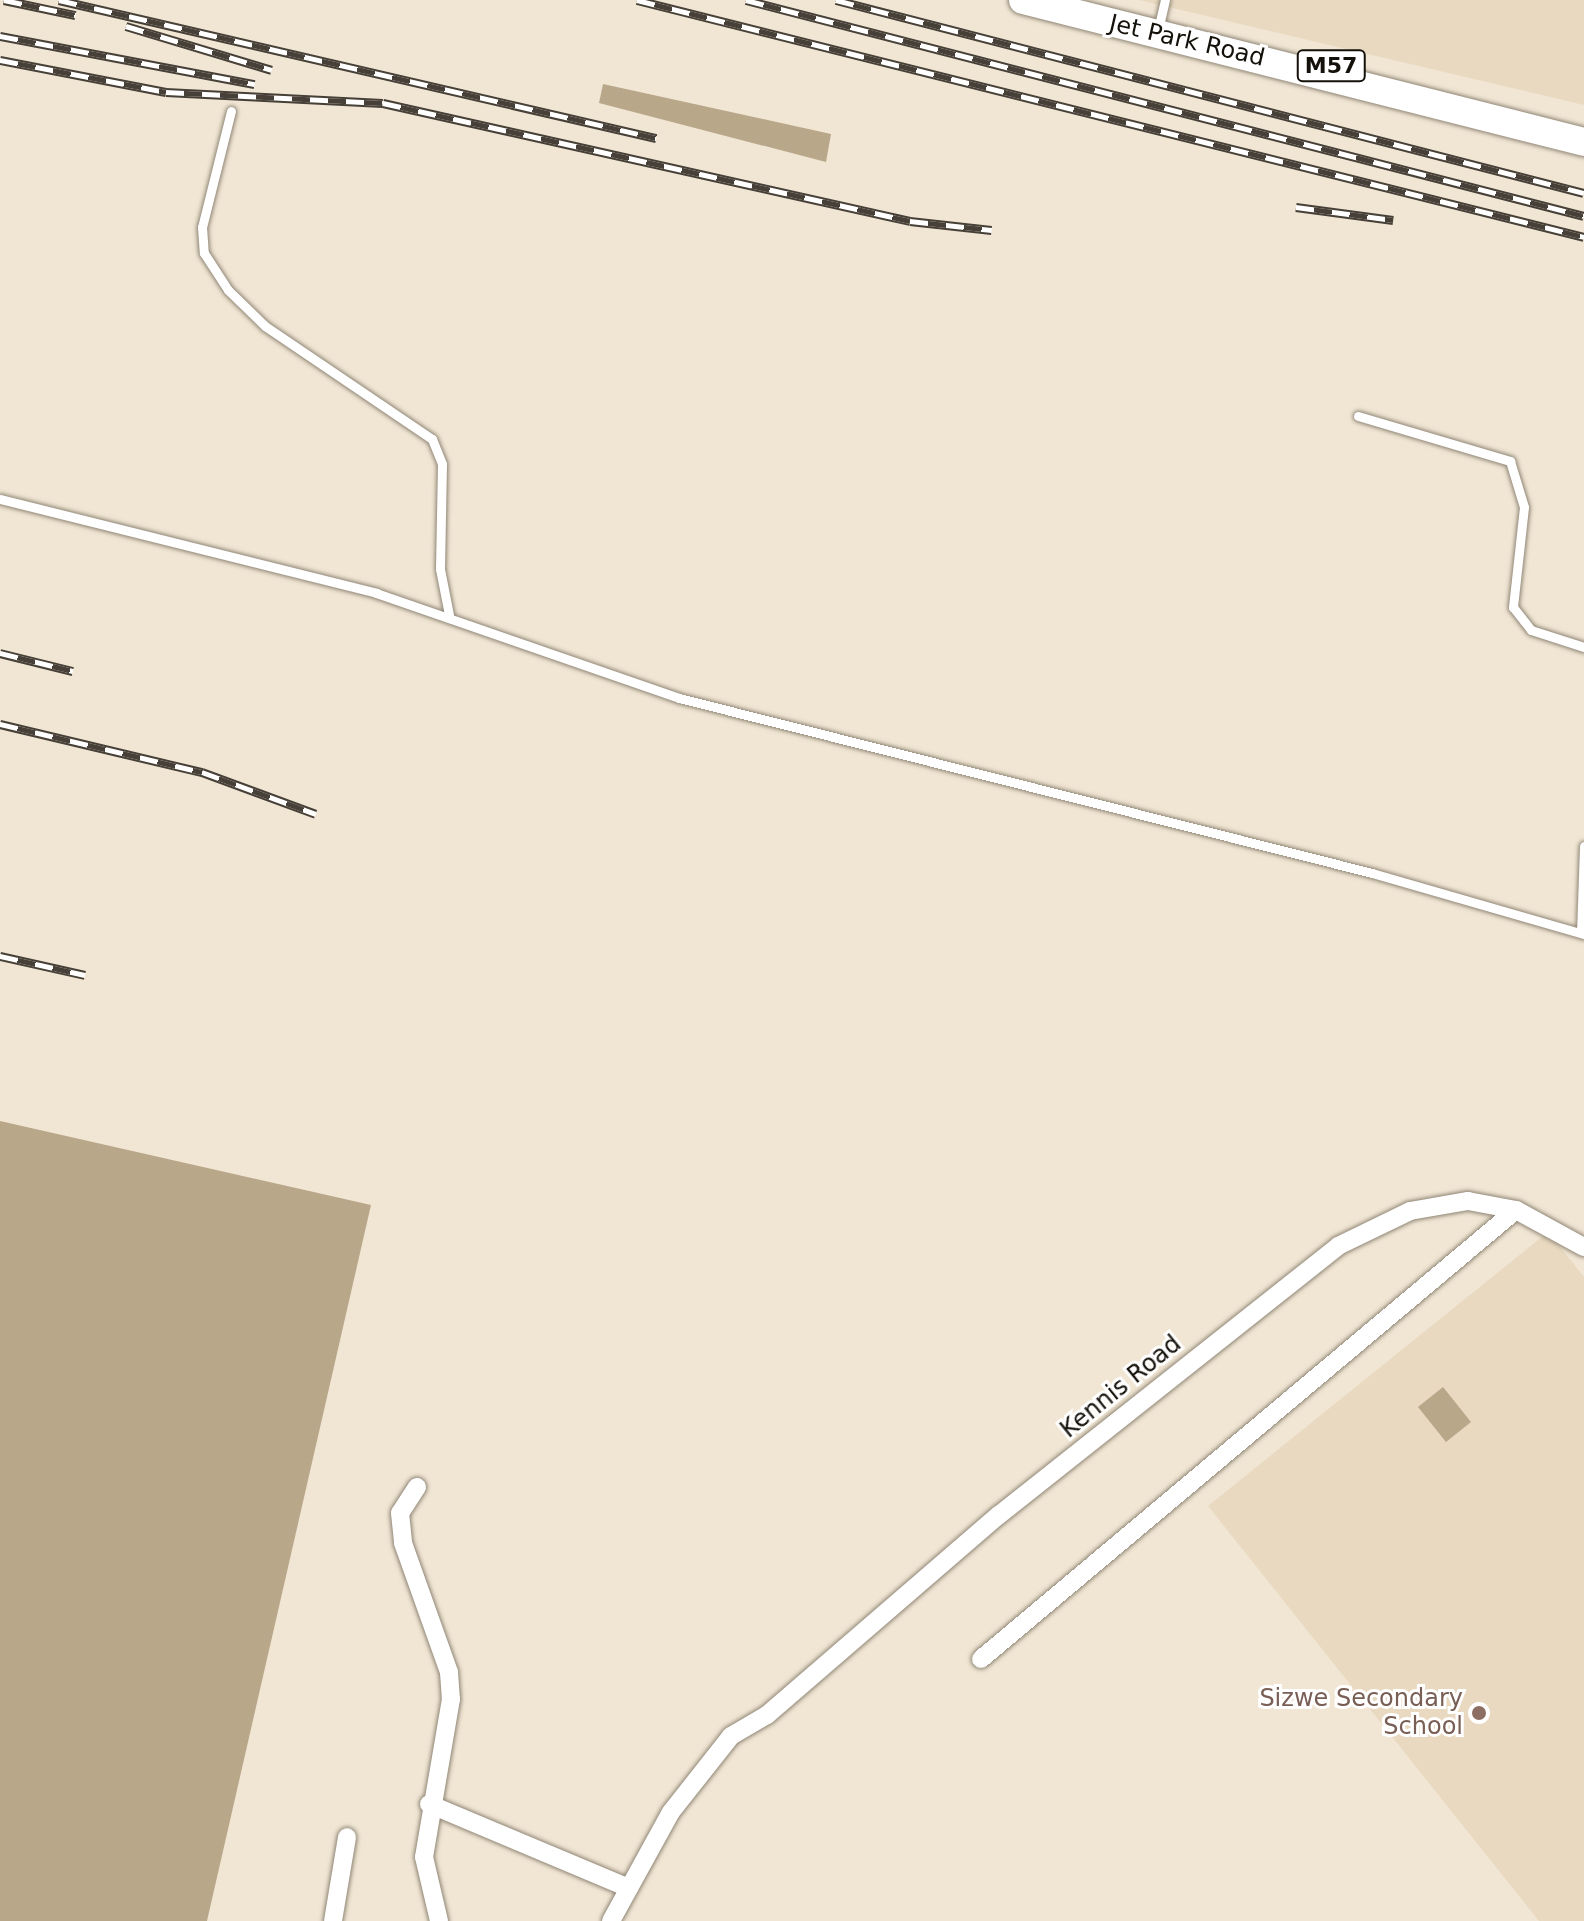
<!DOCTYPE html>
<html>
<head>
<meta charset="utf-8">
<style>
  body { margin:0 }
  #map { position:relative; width:1584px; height:1921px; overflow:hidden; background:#f1e6d4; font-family:"DejaVu Sans",sans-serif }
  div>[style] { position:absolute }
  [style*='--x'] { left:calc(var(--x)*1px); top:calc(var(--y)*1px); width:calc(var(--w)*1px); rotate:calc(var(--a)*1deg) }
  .built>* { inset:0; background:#e8d9c0 }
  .building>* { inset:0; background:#b9a78a }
  .roads { filter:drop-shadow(0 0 2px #908676) drop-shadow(0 0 2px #908676) }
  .service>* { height:9px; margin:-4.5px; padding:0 4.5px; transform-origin:4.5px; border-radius:4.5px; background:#fff }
  .minor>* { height:18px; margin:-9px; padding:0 9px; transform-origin:9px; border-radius:9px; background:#fff }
  .primary>* { height:28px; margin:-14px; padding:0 14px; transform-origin:14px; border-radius:14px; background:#fff }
  .rail>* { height:9px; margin-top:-4.5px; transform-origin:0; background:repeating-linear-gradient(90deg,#fff 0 18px,#464038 0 36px); box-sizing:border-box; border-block:2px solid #464038 }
  .dots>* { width:22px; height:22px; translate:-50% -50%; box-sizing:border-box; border:4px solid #fff; border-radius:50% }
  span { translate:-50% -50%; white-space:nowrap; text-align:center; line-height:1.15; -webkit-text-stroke:6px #fff; paint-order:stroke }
  .shield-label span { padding:2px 6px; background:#fff; border:2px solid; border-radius:6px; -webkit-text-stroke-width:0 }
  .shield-label { font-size:22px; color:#14100a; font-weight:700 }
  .street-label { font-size:24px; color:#14100a }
  .education-label { font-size:24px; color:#785e54 }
  .right { translate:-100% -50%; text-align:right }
</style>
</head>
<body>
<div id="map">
  <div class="built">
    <i style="clip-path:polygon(1139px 0,1584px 0,1584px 105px)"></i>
    <i style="clip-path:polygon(1548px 1232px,1584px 1277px,1584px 1921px,1539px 1921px,1208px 1506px)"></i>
  </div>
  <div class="building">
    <i style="clip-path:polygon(603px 84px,831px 134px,826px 162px,599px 103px)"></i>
    <i style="clip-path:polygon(0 1121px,371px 1205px,207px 1921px,0 1921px)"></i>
    <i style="clip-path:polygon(1443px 1387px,1471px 1422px,1446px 1442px,1418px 1407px)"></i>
  </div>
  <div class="roads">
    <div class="service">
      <i style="--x:1158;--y:30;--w:31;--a:-77"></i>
      <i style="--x:231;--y:111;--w:120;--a:104"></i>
      <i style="--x:202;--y:227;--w:26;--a:86"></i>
      <i style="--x:204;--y:253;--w:44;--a:57"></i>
      <i style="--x:228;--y:290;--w:52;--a:44.2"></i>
      <i style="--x:265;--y:326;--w:202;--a:34.1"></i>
      <i style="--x:432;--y:439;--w:27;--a:68"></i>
      <i style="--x:442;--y:464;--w:105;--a:91.1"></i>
      <i style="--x:440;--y:569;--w:47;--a:78.9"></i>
      <i style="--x:1358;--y:416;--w:159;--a:16.5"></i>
      <i style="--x:1510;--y:461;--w:48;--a:73.1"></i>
      <i style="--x:1524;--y:507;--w:101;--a:96.3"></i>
      <i style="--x:1513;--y:607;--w:29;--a:52"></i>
      <i style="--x:1531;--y:630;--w:56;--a:17.8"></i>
      <i style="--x:0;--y:499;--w:388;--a:14"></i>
      <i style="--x:376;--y:593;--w:321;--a:19.1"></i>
      <i style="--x:679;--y:698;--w:715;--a:14.17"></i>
      <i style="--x:1372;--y:873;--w:221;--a:16.1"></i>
      <i style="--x:1581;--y:933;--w:87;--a:-88"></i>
    </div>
    <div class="minor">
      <i style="--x:417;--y:1487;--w:31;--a:123"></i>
      <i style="--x:400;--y:1513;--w:30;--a:84"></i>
      <i style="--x:403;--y:1543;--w:137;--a:70.4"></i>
      <i style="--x:449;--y:1672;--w:27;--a:86"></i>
      <i style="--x:451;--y:1699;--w:160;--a:99.7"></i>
      <i style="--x:424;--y:1857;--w:66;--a:76.8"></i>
      <i style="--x:981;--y:1659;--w:698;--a:-40.01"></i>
      <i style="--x:429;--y:1804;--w:217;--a:22.8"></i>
      <i style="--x:333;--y:1921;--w:85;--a:-80.5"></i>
      <i style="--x:611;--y:1921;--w:124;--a:-61.2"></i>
      <i style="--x:671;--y:1812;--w:97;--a:-51.7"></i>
      <i style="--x:731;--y:1736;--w:42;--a:-30.3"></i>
      <i style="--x:767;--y:1715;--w:306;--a:-40.8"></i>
      <i style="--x:999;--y:1515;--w:433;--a:-38.4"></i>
      <i style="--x:1338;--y:1246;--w:80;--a:-25.9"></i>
      <i style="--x:1410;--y:1211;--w:59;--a:-9.8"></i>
      <i style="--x:1468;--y:1201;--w:49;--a:10.6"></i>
      <i style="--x:1516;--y:1210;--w:77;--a:28.6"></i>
    </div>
    <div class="primary">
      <i style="--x:1023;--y:0;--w:579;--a:14.2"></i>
    </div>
  </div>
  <div class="rail">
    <i style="--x:4;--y:0;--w:73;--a:11.9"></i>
    <i style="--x:59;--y:0;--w:613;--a:13.02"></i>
    <i style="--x:637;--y:0;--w:976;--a:14.05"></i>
    <i style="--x:746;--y:0;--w:865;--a:14.45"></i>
    <i style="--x:836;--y:0;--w:772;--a:14.47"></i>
    <i style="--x:126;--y:26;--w:152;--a:16.8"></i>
    <i style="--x:0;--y:36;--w:259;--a:10.7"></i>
    <i style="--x:0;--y:60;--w:169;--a:10.9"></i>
    <i style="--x:166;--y:92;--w:217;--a:2.9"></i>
    <i style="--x:383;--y:103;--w:540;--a:12.62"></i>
    <i style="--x:910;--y:221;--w:82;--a:6.3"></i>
    <i style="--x:1296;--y:207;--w:98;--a:7.6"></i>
    <i style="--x:0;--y:653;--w:75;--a:13.9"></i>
    <i style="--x:0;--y:724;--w:208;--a:13.4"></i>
    <i style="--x:202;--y:772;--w:121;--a:20.2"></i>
    <i style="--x:0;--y:956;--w:87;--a:12.6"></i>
  </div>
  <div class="dots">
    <i style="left:1479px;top:1713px;background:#8d6e63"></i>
  </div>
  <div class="shield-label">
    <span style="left:1331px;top:66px">M57</span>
  </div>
  <div class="street-label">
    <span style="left:1187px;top:41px;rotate:13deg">Jet Park Road</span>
    <span style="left:1121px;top:1387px;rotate:-39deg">Kennis Road</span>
  </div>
  <div class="education-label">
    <span class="right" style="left:1463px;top:1713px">Sizwe Secondary<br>School</span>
  </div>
</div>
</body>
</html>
